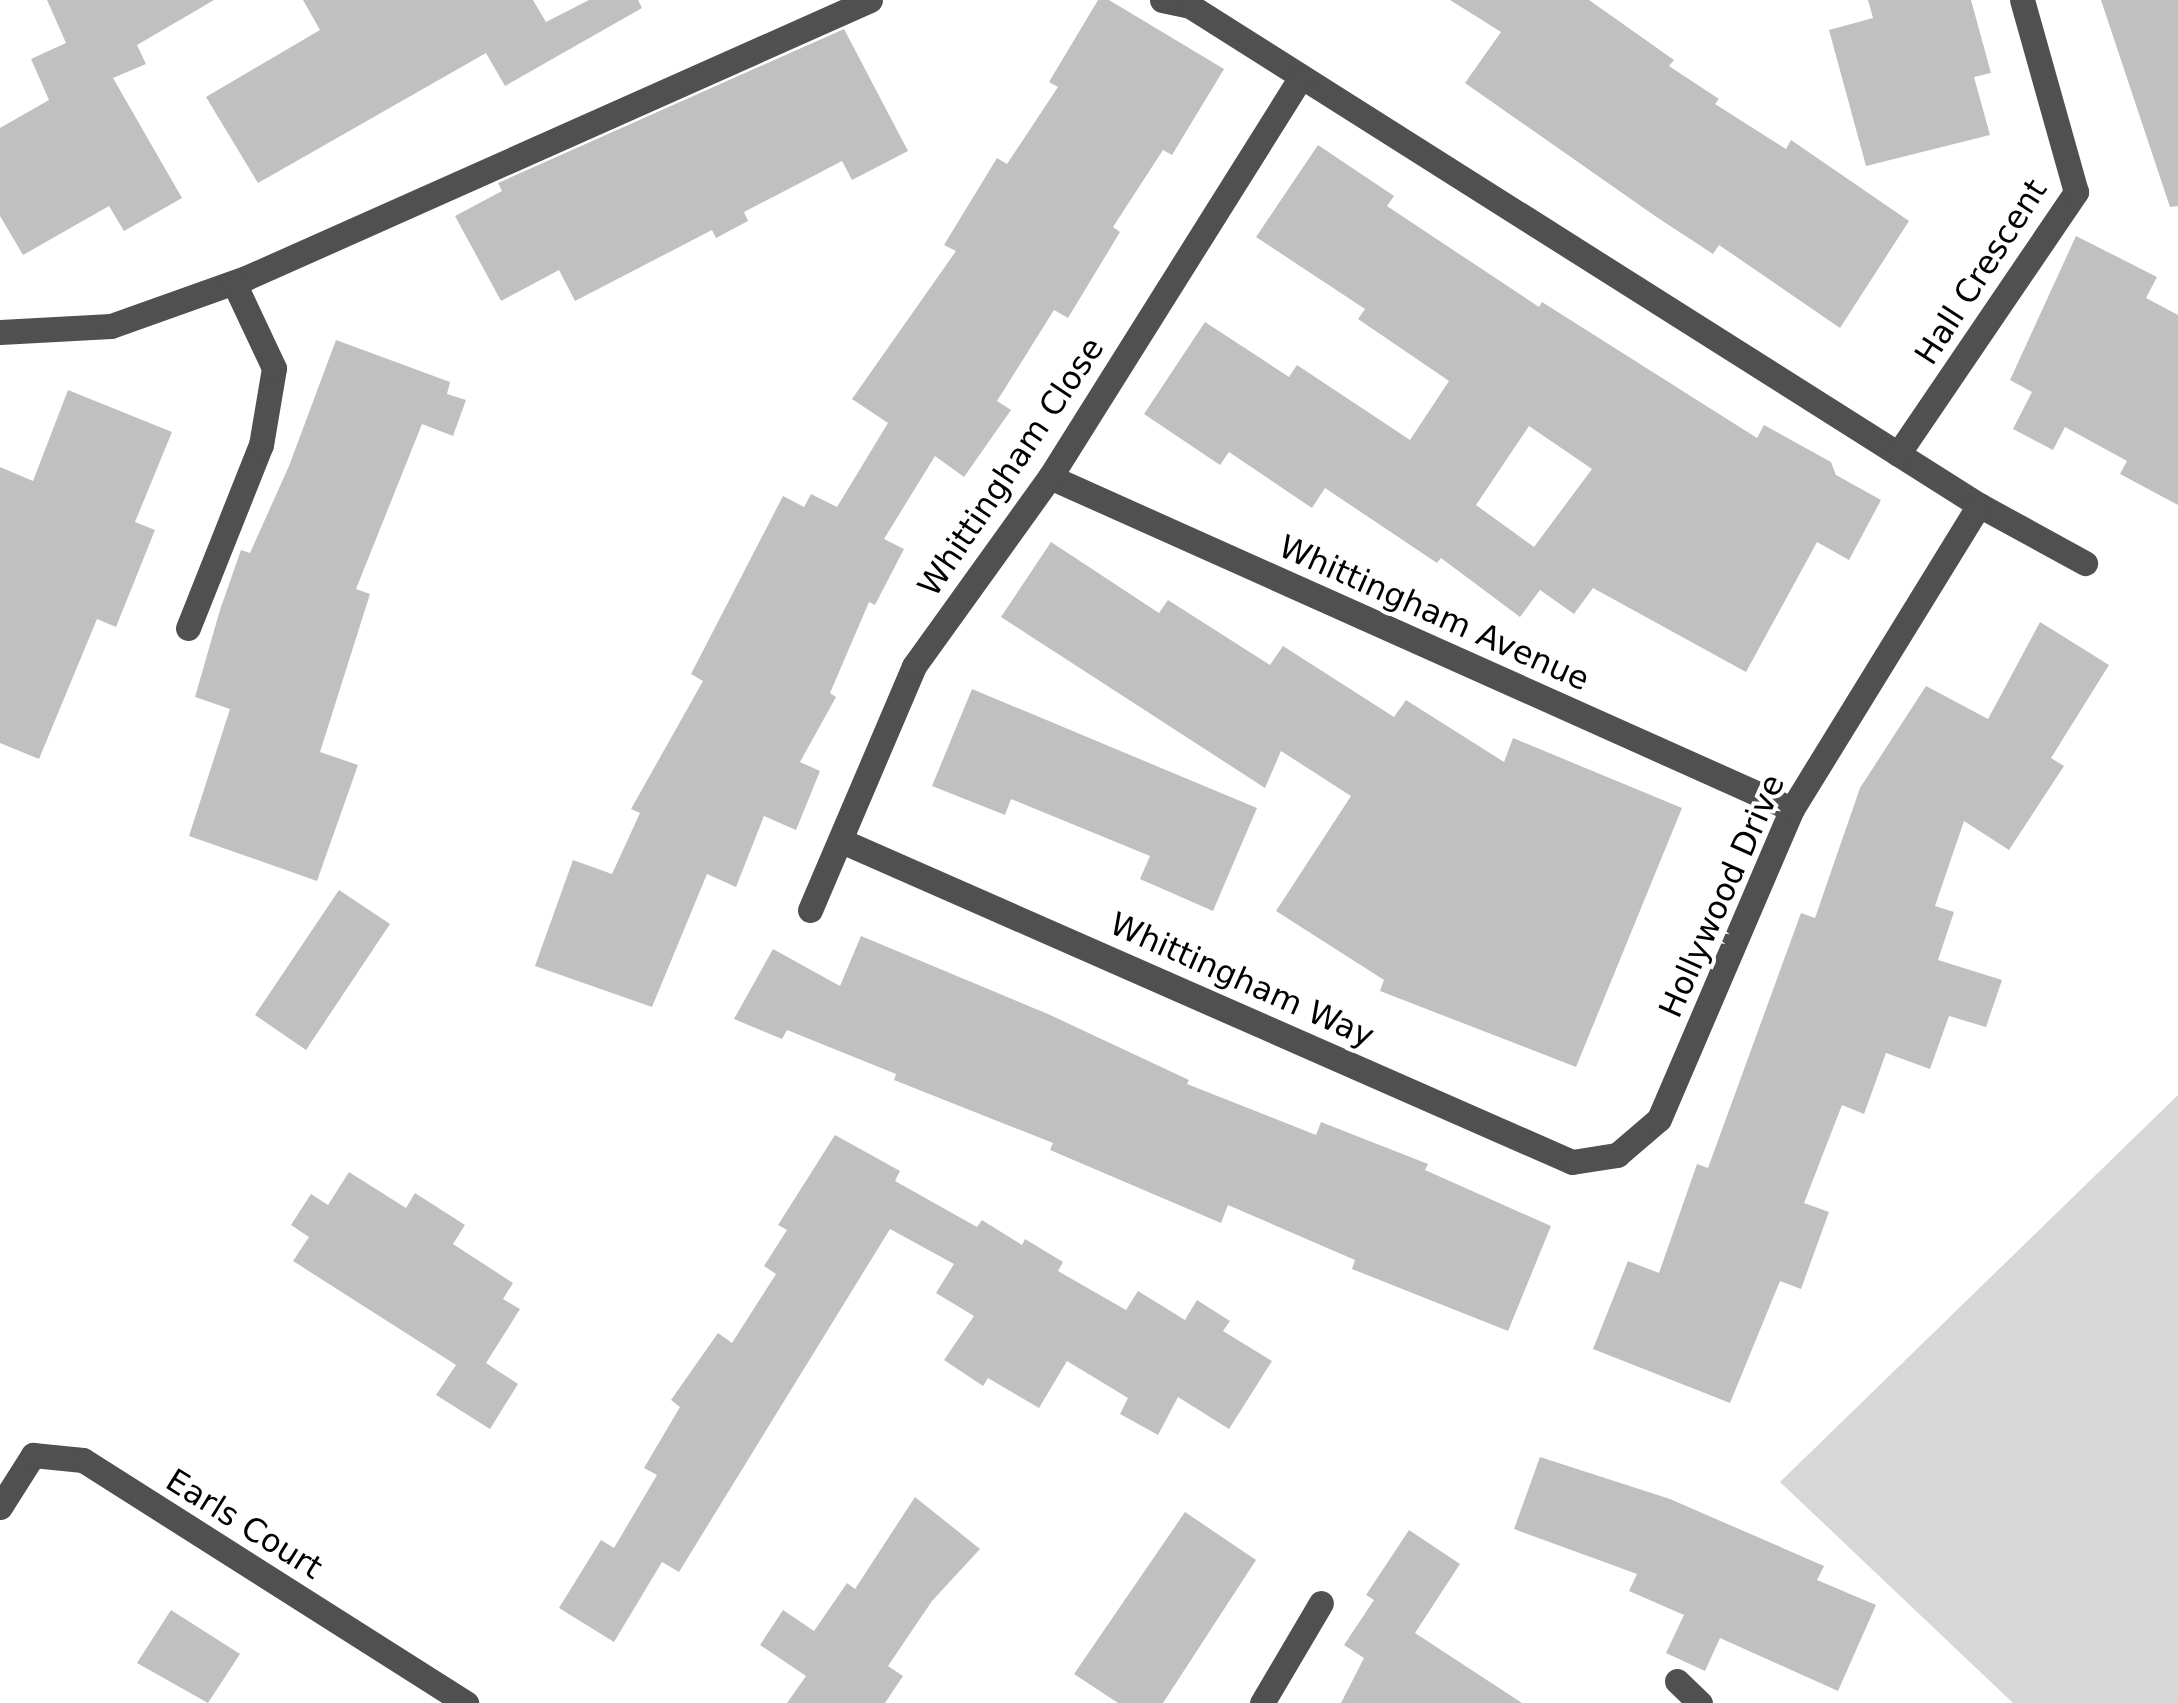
<!DOCTYPE html>
<html>
<head>
<meta charset="utf-8">
<style>
  body { margin:0 }
  #map { position:relative; width:2178px; height:1703px; overflow:hidden; background:#fff; font-family:"DejaVu Sans",sans-serif }
  div>[style] { position:absolute }
  [style*='--x'] { left:calc(var(--x)*1px); top:calc(var(--y)*1px); width:calc(var(--w)*1px); rotate:calc(var(--a)*1deg) }
  .green>* { inset:0; background:#d7d7d7 }
  .building>* { inset:0; background:#c0c0c0 }
  .minor>* { height:25px; margin:-12.5px; padding:0 12.5px; transform-origin:12.5px; border-radius:12.5px; background:#505050 }
  span { translate:-50% -50%; white-space:nowrap; text-align:center; line-height:1.15; -webkit-text-stroke:8px #fff; paint-order:stroke }
  .street-label { font-size:32px; color:#000 }
</style>
</head>
<body>
<div id="map">
  <div class="green">
    <i style="clip-path:polygon(2178px 1095px,2178px 1703px,2013px 1703px,1780px 1482px)"></i>
  </div>
  <div class="building">
    <i style="clip-path:polygon(47px 0,214px 0,137px 45px,146px 64px,113px 78px,182px 198px,124px 231px,109px 206px,23px 255px,0 216px,0 128px,49px 100px,31px 59px,66px 43px)"></i>
    <i style="clip-path:polygon(303px 0,533px 0,546px 22px,589px 0,638px 0,642px 8px,505px 86px,486px 53px,258px 183px,206px 97px,320px 30px)"></i>
    <i style="clip-path:polygon(1098px 0,1109px 0,1224px 69px,1172px 155px,1163px 150px,1113px 227px,1120px 232px,1068px 318px,1054px 310px,997px 401px,1011px 410px,964px 477px,935px 456px,884px 539px,904px 549px,875px 605px,869px 602px,830px 693px,836px 697px,800px 762px,820px 771px,796px 830px,764px 816px,736px 887px,707px 874px,652px 1007px,535px 966px,573px 860px,612px 874px,640px 813px,631px 809px,703px 681px,691px 674px,783px 496px,804px 507px,811px 494px,837px 507px,888px 423px,852px 399px,956px 251px,944px 245px,997px 158px,1007px 164px,1058px 87px,1049px 82px)"></i>
    <i style="clip-path:polygon(1450px 0,1589px 0,1674px 60px,1669px 66px,1719px 99px,1715px 104px,1786px 149px,1791px 140px,1909px 221px,1840px 328px,1719px 245px,1713px 254px,1655px 216px,1465px 83px,1501px 32px)"></i>
    <i style="clip-path:polygon(1868px 0,1971px 0,1991px 73px,1974px 77px,1990px 135px,1866px 166px,1829px 30px,1873px 18px)"></i>
    <i style="clip-path:polygon(2101px 0,2178px 0,2178px 206px,2170px 207px)"></i>
    <i style="clip-path:polygon(844px 29px,908px 151px,852px 180px,842px 161px,744px 212px,748px 221px,716px 238px,712px 230px,575px 301px,559px 270px,501px 301px,455px 216px,502px 191px,498px 183px)"></i>
    <i style="clip-path:polygon(evenodd,1318px 145px,1394px 196px,1387px 206px,1539px 307px,1542px 302px,1757px 438px,1764px 425px,1831px 462px,1836px 475px,1881px 500px,1849px 560px,1817px 542px,1746px 672px,1593px 588px,1574px 614px,1540px 590px,1520px 617px,1441px 558px,1437px 563px,1325px 488px,1312px 508px,1229px 452px,1220px 465px,1144px 414px,1205px 322px,1289px 377px,1297px 365px,1410px 440px,1449px 381px,1358px 319px,1365px 309px,1256px 237px,1318px 145px,1529px 426px,1592px 469px,1534px 547px,1476px 505px,1529px 426px)"></i>
    <i style="clip-path:polygon(2076px 236px,2157px 277px,2146px 298px,2178px 315px,2178px 505px,2120px 474px,2127px 461px,2065px 427px,2053px 450px,2013px 429px,2032px 392px,2010px 380px)"></i>
    <i style="clip-path:polygon(336px 340px,450px 382px,447px 394px,466px 400px,453px 436px,422px 424px,356px 589px,370px 594px,320px 752px,358px 765px,317px 881px,189px 836px,230px 709px,195px 697px,220px 610px,241px 550px,250px 553px,289px 466px)"></i>
    <i style="clip-path:polygon(68px 390px,172px 432px,135px 522px,155px 530px,116px 627px,97px 619px,39px 759px,0 743px,0 467px,33px 481px)"></i>
    <i style="clip-path:polygon(1051px 542px,1159px 613px,1168px 600px,1270px 665px,1283px 646px,1394px 717px,1406px 700px,1504px 762px,1513px 738px,1682px 808px,1576px 1067px,1380px 991px,1384px 980px,1276px 911px,1351px 796px,1281px 751px,1265px 788px,1001px 617px)"></i>
    <i style="clip-path:polygon(2040px 622px,2109px 665px,2051px 758px,2064px 766px,2009px 850px,1964px 821px,1935px 906px,1954px 912px,1938px 960px,2002px 980px,1986px 1027px,1949px 1016px,1930px 1069px,1886px 1053px,1864px 1114px,1842px 1105px,1804px 1203px,1829px 1212px,1801px 1289px,1780px 1281px,1730px 1403px,1593px 1349px,1628px 1261px,1659px 1273px,1697px 1164px,1708px 1168px,1801px 913px,1815px 918px,1860px 788px,1926px 686px,1988px 719px)"></i>
    <i style="clip-path:polygon(972px 689px,1257px 808px,1213px 911px,1140px 879px,1150px 856px,1011px 799px,1005px 815px,932px 786px)"></i>
    <i style="clip-path:polygon(339px 890px,390px 924px,306px 1050px,255px 1015px)"></i>
    <i style="clip-path:polygon(861px 936px,1048px 1014px,1189px 1080px,1187px 1084px,1316px 1135px,1321px 1122px,1428px 1164px,1425px 1170px,1551px 1226px,1508px 1331px,1352px 1269px,1355px 1260px,1228px 1205px,1221px 1223px,1050px 1150px,1053px 1143px,894px 1080px,896px 1074px,787px 1030px,782px 1039px,734px 1019px,773px 949px,840px 986px)"></i>
    <i style="clip-path:polygon(835px 1135px,900px 1171px,895px 1181px,977px 1227px,982px 1220px,1022px 1245px,1025px 1239px,1063px 1262px,1058px 1271px,1126px 1310px,1138px 1291px,1185px 1320px,1197px 1300px,1230px 1321px,1223px 1331px,1272px 1361px,1229px 1429px,1178px 1397px,1158px 1435px,1120px 1414px,1128px 1398px,1067px 1361px,1039px 1408px,988px 1378px,983px 1386px,944px 1360px,974px 1316px,936px 1293px,954px 1264px,890px 1229px,679px 1572px,662px 1562px,614px 1642px,559px 1608px,601px 1540px,614px 1548px,657px 1475px,644px 1468px,680px 1407px,671px 1400px,718px 1333px,732px 1343px,776px 1274px,764px 1266px,787px 1230px,778px 1225px)"></i>
    <i style="clip-path:polygon(349px 1172px,406px 1208px,415px 1193px,465px 1225px,453px 1244px,513px 1283px,503px 1299px,520px 1309px,486px 1363px,518px 1384px,490px 1429px,436px 1395px,456px 1365px,293px 1261px,309px 1237px,291px 1225px,311px 1194px,328px 1205px)"></i>
    <i style="clip-path:polygon(1540px 1457px,1670px 1499px,1824px 1566px,1817px 1580px,1876px 1605px,1838px 1691px,1720px 1638px,1705px 1671px,1666px 1653px,1684px 1615px,1629px 1591px,1637px 1574px,1514px 1529px)"></i>
    <i style="clip-path:polygon(915px 1497px,980px 1549px,932px 1601px,888px 1666px,903px 1676px,885px 1703px,787px 1703px,806px 1676px,760px 1645px,783px 1610px,814px 1631px,847px 1583px,855px 1589px)"></i>
    <i style="clip-path:polygon(1185px 1512px,1256px 1560px,1163px 1703px,1118px 1703px,1074px 1674px)"></i>
    <i style="clip-path:polygon(1409px 1530px,1460px 1564px,1415px 1633px,1522px 1703px,1341px 1703px,1364px 1658px,1344px 1645px,1374px 1600px,1366px 1595px)"></i>
    <i style="clip-path:polygon(171px 1610px,240px 1654px,208px 1703px,137px 1663px)"></i>
  </div>
  <div class="minor">
    <i style="--x:1162;--y:0;--w:29;--a:12"></i>
    <i style="--x:1190;--y:6;--w:934;--a:32.31"></i>
    <i style="--x:1979;--y:505;--w:121;--a:28.7"></i>
    <i style="--x:0;--y:332;--w:111;--a:-3.1"></i>
    <i style="--x:111;--y:326;--w:143;--a:-19.6"></i>
    <i style="--x:246;--y:278;--w:683;--a:-24.01"></i>
    <i style="--x:1898;--y:454;--w:317;--a:-55.8"></i>
    <i style="--x:2076;--y:192;--w:199;--a:-105.7"></i>
    <i style="--x:1050;--y:477;--w:813;--a:24.11"></i>
    <i style="--x:188;--y:628;--w:197;--a:-68.3"></i>
    <i style="--x:261;--y:445;--w:78;--a:-80.4"></i>
    <i style="--x:274;--y:368;--w:94;--a:-115.2"></i>
    <i style="--x:844;--y:842;--w:795;--a:23.73"></i>
    <i style="--x:1572;--y:1162;--w:46;--a:-8.8"></i>
    <i style="--x:1617;--y:1155;--w:55;--a:-40.6"></i>
    <i style="--x:1659;--y:1119;--w:337;--a:-66.8"></i>
    <i style="--x:1792;--y:809;--w:357;--a:-58.4"></i>
    <i style="--x:810;--y:910;--w:265;--a:-66.9"></i>
    <i style="--x:914;--y:666;--w:233;--a:-54.3"></i>
    <i style="--x:1050;--y:477;--w:472;--a:-57.9"></i>
    <i style="--x:0;--y:1507;--w:62;--a:-57.6"></i>
    <i style="--x:33;--y:1455;--w:50;--a:5.7"></i>
    <i style="--x:83;--y:1460;--w:454;--a:32.4"></i>
    <i style="--x:1677;--y:1681;--w:32;--a:44"></i>
    <i style="--x:1262;--y:1703;--w:116;--a:-59.5"></i>
  </div>
  <div class="street-label">
    <span style="left:1981px;top:272px;rotate:-57deg">Hall Crescent</span>
    <span style="left:1011px;top:467px;rotate:-56deg">Whittingham Close</span>
    <span style="left:1434px;top:613px;rotate:24deg">Whittingham Avenue</span>
    <span style="left:1722px;top:896px;rotate:-66deg">Hollywood Drive</span>
    <span style="left:1242px;top:980px;rotate:24deg">Whittingham Way</span>
    <span style="left:244px;top:1524px;rotate:32deg">Earls Court</span>
  </div>
</div>
</body>
</html>
